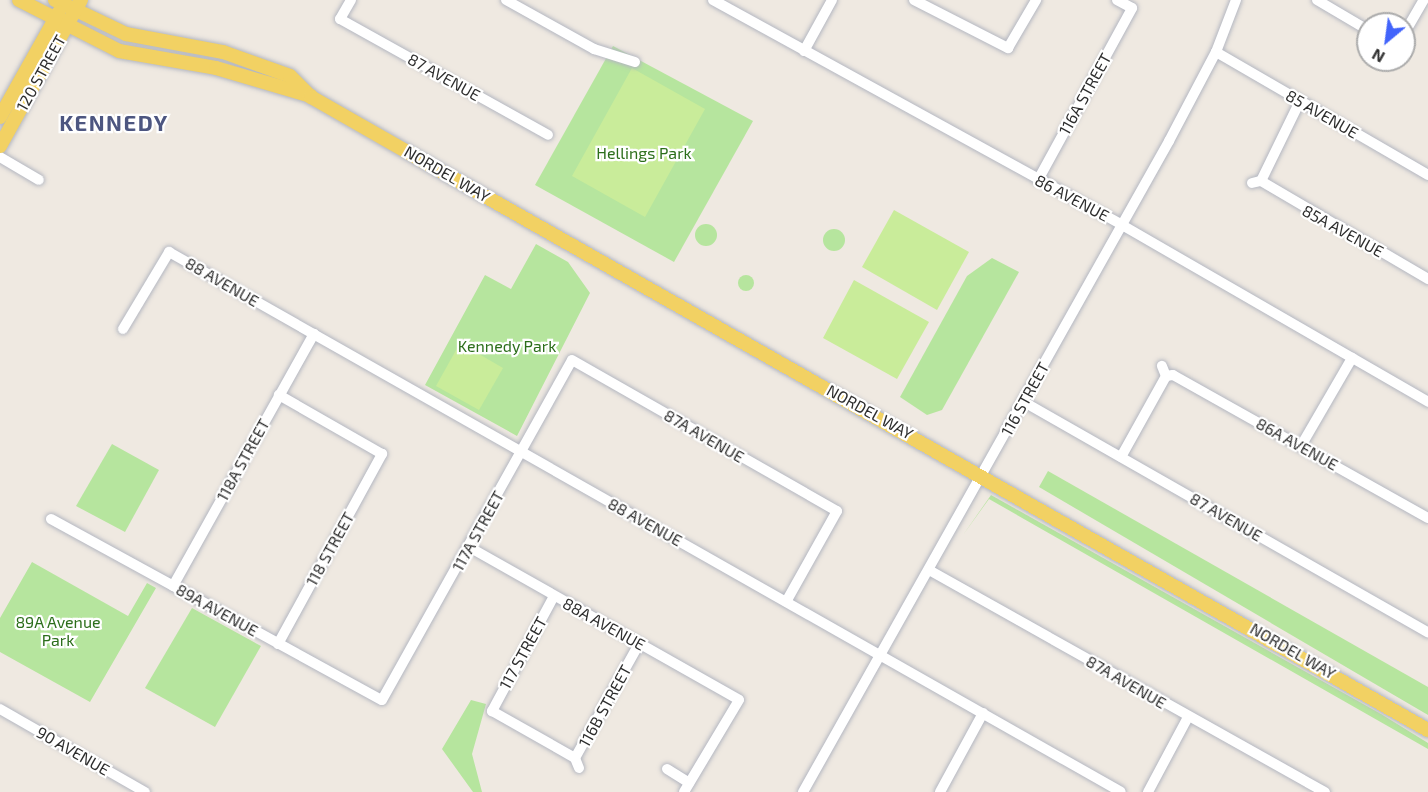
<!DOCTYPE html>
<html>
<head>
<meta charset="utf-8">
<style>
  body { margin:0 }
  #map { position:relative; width:1428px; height:792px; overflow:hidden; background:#efe9e1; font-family:"Exo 2",sans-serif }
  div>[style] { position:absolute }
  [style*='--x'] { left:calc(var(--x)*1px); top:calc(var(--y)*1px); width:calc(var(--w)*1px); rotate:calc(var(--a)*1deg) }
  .green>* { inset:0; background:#b6e59e }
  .round { border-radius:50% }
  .pitch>* { inset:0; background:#c9ec9a }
  .roads { filter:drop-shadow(0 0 2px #b4b7c1) drop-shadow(0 0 2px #b4b7c1) }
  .minor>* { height:10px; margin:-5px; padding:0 5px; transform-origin:5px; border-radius:5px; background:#fff }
  .major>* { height:14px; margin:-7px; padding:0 7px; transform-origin:7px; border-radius:7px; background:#f2d163 }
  span { translate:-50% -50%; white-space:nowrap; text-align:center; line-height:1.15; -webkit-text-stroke:4.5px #fff; paint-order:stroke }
  .street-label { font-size:16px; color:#2e2e2e }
  .park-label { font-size:16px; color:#2c6e1b }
  .district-label { font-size:22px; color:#4d5680; font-weight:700; letter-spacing:1.5px }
  .north { position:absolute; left:1356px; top:12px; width:60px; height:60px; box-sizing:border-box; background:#fff; border:2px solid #ababab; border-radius:50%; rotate:209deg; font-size:16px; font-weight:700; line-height:24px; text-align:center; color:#2e2e2e }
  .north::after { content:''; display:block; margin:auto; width:21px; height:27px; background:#4264fb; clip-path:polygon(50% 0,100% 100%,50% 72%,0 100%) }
</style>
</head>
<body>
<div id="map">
  <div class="green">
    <i style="clip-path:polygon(613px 46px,753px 121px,674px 262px,535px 185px)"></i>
    <i class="round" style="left:695px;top:224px;width:22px;height:22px"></i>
    <i class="round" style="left:823px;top:229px;width:22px;height:22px"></i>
    <i style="clip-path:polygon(536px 244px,568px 262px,590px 293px,517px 436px,425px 385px,485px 275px,511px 289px)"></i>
    <i style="clip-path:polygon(992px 258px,1019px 272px,942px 410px,927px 415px,900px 397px,967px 276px)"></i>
    <i class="round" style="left:738px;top:275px;width:16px;height:16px"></i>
    <i style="clip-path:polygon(112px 444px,159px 470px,125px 532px,76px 506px)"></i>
    <i style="clip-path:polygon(1048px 471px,1428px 687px,1428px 715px,1039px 487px)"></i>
    <i style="clip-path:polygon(991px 495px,1381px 714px,1428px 743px,1428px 749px,989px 499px,963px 535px)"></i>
    <i style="clip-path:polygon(32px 562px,128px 616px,147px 583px,156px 588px,90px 702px,0 652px,0 618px)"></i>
    <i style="clip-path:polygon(192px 608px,261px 646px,215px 727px,145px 688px)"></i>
    <i style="clip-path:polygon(471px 700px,486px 704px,472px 754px,482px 792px,473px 792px,442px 749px)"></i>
  </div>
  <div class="pitch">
    <i style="clip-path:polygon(632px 68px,705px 109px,645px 217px,572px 176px)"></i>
    <i style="clip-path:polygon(894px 210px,969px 252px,937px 310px,862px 267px)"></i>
    <i style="clip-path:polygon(854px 280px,929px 322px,897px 379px,823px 338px)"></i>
    <i style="clip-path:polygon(460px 343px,503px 368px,479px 410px,436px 386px)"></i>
  </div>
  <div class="roads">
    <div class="minor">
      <i style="--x:351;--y:0;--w:22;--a:120"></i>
      <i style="--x:340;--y:19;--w:238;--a:29.1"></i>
      <i style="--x:506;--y:0;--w:101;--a:29.1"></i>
      <i style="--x:594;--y:49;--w:43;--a:17.6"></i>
      <i style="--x:713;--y:0;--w:467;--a:28.8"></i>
      <i style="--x:1122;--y:225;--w:354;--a:30"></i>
      <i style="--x:914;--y:0;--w:106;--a:27.1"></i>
      <i style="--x:1008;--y:48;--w:56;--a:-59.7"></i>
      <i style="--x:1317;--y:0;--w:59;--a:30.5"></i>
      <i style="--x:1404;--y:34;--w:39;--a:-60"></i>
      <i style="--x:804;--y:51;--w:58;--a:-61.2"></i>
      <i style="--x:1216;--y:52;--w:245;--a:30.1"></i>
      <i style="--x:0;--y:157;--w:45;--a:30.5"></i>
      <i style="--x:1038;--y:180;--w:196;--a:-61.3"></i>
      <i style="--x:1132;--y:8;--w:17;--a:-152"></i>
      <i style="--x:1261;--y:181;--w:194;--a:30.4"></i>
      <i style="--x:1252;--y:183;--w:9;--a:-13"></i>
      <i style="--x:1261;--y:181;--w:89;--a:-64"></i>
      <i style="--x:123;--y:329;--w:90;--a:-59.1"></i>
      <i style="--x:169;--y:252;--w:1094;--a:29.56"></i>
      <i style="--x:1166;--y:376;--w:7;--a:-8"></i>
      <i style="--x:1173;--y:375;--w:292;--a:29.3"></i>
      <i style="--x:1024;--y:402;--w:465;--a:29.7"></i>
      <i style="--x:1301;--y:446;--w:102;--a:-59.9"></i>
      <i style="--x:1121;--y:457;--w:93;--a:-60.9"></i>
      <i style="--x:1166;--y:376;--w:11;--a:-112"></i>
      <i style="--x:51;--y:519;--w:377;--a:28.7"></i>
      <i style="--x:382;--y:700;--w:389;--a:-60.8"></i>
      <i style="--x:572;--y:360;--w:305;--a:29.7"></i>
      <i style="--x:837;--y:511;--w:104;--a:119.3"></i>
      <i style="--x:469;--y:547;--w:310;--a:29.5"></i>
      <i style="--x:739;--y:700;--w:107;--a:120.9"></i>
      <i style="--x:929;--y:570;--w:454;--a:29.3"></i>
      <i style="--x:173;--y:586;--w:289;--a:-60.8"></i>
      <i style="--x:554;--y:596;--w:131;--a:118.3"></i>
      <i style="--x:492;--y:711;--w:95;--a:29.5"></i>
      <i style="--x:278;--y:644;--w:217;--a:-61.3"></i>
      <i style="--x:382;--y:454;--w:119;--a:-150.2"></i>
      <i style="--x:0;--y:709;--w:167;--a:29.8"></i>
      <i style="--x:579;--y:768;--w:11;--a:-112"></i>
      <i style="--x:575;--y:758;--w:131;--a:-60.7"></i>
      <i style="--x:667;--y:769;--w:26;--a:32"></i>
      <i style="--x:803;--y:792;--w:747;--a:-60.65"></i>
      <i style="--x:1169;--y:141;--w:101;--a:-62.2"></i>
      <i style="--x:1216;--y:52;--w:56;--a:-69"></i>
      <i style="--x:940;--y:792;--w:90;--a:-61.4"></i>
      <i style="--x:1148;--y:792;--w:85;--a:-61.9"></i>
    </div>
    <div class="major">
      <i style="--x:19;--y:0;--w:112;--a:27"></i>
      <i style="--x:119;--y:51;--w:98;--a:9.9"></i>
      <i style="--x:216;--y:68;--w:99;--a:16.4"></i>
      <i style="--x:55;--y:0;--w:79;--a:25.6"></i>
      <i style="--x:126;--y:34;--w:99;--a:10.5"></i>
      <i style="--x:223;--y:52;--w:71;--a:19.7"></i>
      <i style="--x:290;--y:76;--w:30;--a:45"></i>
      <i style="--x:311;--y:97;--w:137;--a:29.7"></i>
      <i style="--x:430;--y:165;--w:1147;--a:29.52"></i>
      <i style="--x:0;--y:117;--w:120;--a:-60.7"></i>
      <i style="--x:0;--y:146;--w:167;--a:-61"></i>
    </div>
  </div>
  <div class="street-label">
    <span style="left:41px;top:73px;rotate:-61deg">120 STREET</span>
    <span style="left:444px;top:77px;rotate:29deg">87 AVENUE</span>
    <span style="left:1085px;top:94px;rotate:-61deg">116A STREET</span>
    <span style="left:1322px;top:114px;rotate:30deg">85 AVENUE</span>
    <span style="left:447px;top:174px;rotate:30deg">NORDEL WAY</span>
    <span style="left:1072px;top:198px;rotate:28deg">86 AVENUE</span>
    <span style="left:1343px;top:231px;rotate:29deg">85A AVENUE</span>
    <span style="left:222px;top:282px;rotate:30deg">88 AVENUE</span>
    <span style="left:1025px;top:399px;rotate:-61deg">116 STREET</span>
    <span style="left:870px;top:412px;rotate:29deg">NORDEL WAY</span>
    <span style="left:704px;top:436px;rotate:30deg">87A AVENUE</span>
    <span style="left:1297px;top:444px;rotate:29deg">86A AVENUE</span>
    <span style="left:243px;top:460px;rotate:-61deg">118A STREET</span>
    <span style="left:1226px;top:517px;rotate:30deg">87 AVENUE</span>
    <span style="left:645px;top:522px;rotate:29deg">88 AVENUE</span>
    <span style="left:478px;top:531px;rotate:-61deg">117A STREET</span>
    <span style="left:330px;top:549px;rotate:-61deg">118 STREET</span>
    <span style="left:217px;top:610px;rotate:29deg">89A AVENUE</span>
    <span style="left:604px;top:624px;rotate:29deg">88A AVENUE</span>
    <span style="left:1293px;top:651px;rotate:30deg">NORDEL WAY</span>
    <span style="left:523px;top:653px;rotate:-61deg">117 STREET</span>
    <span style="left:1126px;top:682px;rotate:30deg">87A AVENUE</span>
    <span style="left:605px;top:706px;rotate:-61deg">116B STREET</span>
    <span style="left:73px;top:751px;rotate:30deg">90 AVENUE</span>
  </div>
  <div class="park-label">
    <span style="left:644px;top:153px">Hellings Park</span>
    <span style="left:507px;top:346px">Kennedy Park</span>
    <span style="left:58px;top:631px">89A Avenue<br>Park</span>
  </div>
  <div class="district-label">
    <span style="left:114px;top:123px">KENNEDY</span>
  </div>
  <div class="north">N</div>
</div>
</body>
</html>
